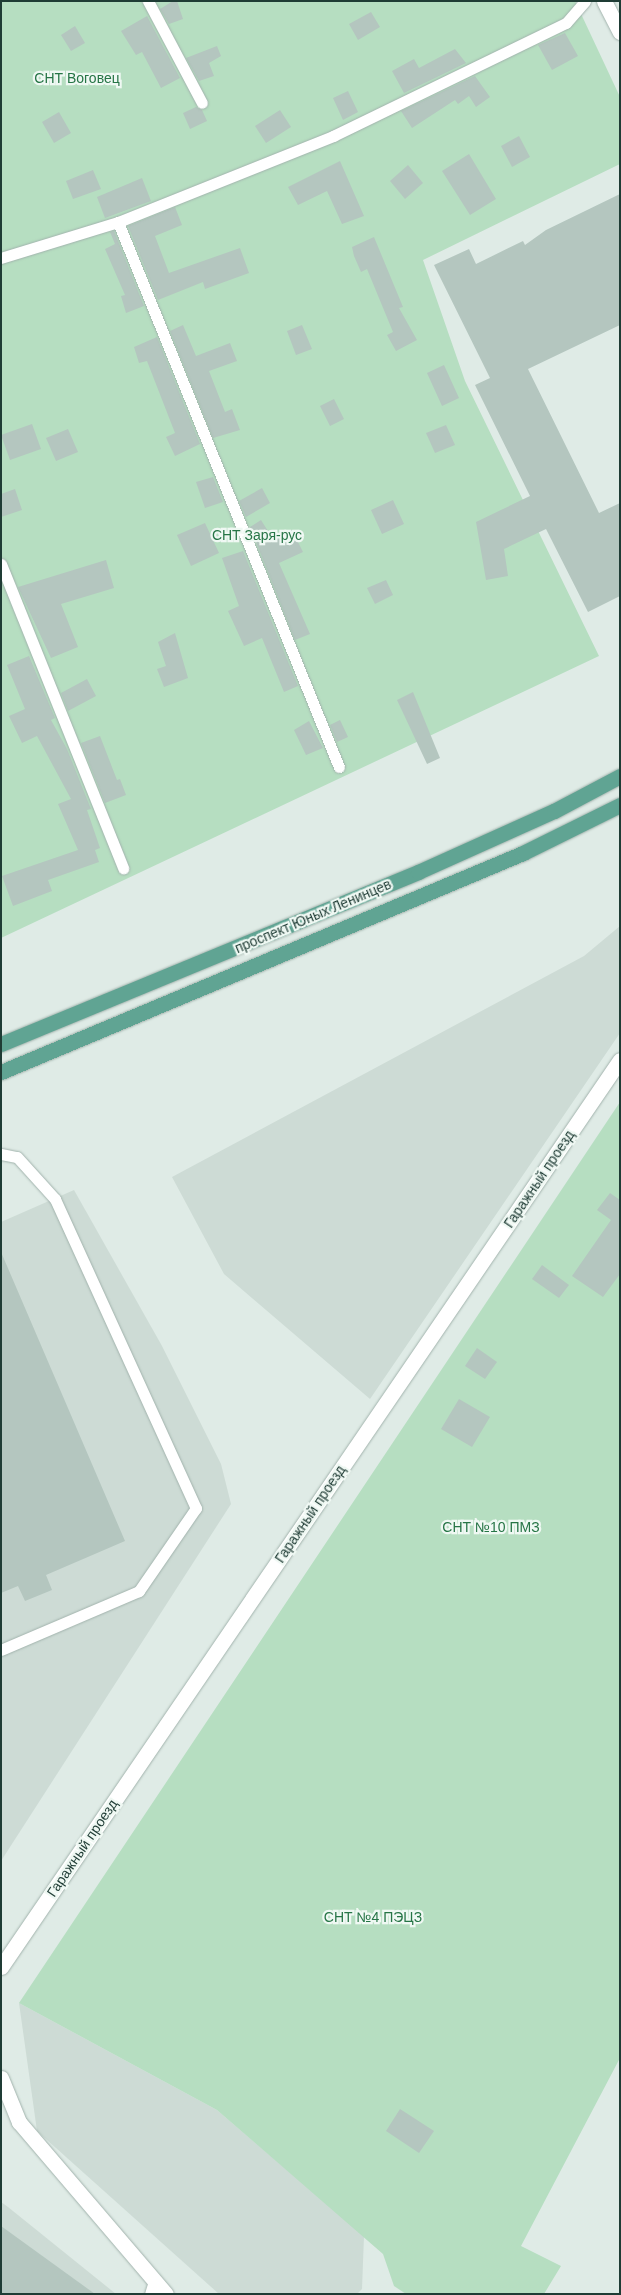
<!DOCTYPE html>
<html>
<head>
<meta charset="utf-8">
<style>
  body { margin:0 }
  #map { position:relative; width:621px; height:2295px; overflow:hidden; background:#dfebe6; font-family:Arial,sans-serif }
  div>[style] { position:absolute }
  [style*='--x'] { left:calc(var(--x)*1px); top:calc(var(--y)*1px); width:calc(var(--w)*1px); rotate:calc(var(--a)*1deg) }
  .built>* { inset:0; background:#cddbd5 }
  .green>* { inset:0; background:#b6dec1 }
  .building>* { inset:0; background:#b4c6bf }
  .roads { filter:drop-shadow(0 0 1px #a2b3ad) drop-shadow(0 0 1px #a2b3ad) }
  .lane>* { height:11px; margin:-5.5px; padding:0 5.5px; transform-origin:5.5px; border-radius:5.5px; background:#fff }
  .street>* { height:15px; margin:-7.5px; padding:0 7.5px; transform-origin:7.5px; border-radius:7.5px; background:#fff }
  .primary>* { height:15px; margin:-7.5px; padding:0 7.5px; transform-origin:7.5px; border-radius:7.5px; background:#60a493 }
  span { translate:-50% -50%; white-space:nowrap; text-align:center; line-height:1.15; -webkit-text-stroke:4.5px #eff8f3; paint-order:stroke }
  .park-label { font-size:14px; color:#267546 }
  .street-label { font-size:14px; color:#1f3c35 }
  .frame { position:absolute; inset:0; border:2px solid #1f3c35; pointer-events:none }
</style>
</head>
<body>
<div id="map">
  <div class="built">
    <i style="clip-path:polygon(620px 926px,620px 1033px,370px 1399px,224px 1274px,172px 1177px,584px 956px)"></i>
    <i style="clip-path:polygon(74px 1190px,162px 1346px,221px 1464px,231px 1504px,1px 1861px,1px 1222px)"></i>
    <i style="clip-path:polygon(19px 2003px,217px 2110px,364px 2236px,362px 2289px,357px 2294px,219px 2294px,37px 2131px)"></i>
    <i style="clip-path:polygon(1px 2202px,8px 2207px,116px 2294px,1px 2294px)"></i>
  </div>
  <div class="green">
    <i style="clip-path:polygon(1px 1px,575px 1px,620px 97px,620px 164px,423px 260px,465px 381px,599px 656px,1px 938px)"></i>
    <i style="clip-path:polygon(620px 1102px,620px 2058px,521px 2246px,561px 2266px,544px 2294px,406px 2294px,394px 2286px,383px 2254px,217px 2110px,19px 2003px)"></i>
  </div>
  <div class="building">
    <i style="clip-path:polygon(173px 1px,177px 1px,183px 19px,169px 24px,160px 9px)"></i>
    <i style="clip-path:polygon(371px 12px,380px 27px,358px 40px,349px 24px)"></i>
    <i style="clip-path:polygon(147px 16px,180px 78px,161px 88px,142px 52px,136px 55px,121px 31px)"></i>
    <i style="clip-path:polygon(75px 26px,85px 43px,71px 51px,61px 35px)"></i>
    <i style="clip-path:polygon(565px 33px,578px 56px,552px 70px,538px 45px)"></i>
    <i style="clip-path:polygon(217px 46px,221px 56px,209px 63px,214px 76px,199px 81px,186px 58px)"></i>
    <i style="clip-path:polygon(455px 49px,466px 63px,404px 93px,392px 71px,414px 59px,419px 68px)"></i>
    <i style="clip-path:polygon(475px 76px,490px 97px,476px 107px,469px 96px,458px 104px,455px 100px,412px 128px,401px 111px)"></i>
    <i style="clip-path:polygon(348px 91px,358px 112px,343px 120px,333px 98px)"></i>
    <i style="clip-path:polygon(196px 107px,202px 110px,207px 121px,190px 129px,183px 113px)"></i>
    <i style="clip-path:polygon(280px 110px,291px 127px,266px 143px,255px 126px)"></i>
    <i style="clip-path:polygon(59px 112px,71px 133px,54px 143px,42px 122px)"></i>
    <i style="clip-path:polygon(519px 136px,530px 157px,512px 167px,501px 146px)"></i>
    <i style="clip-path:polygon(469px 154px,496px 199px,470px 215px,442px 171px)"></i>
    <i style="clip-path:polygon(340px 161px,364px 216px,342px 224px,327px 191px,298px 205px,288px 187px)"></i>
    <i style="clip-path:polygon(408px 165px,423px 183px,405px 199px,390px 181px)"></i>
    <i style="clip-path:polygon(93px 170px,101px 189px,73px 199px,66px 181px)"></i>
    <i style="clip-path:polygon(142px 178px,151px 201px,105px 218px,97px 197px)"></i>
    <i style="clip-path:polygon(620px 194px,620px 325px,528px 369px,599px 513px,620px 503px,620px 596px,588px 612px,546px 529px,504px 549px,508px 576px,486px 580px,476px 522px,530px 496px,475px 385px,490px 378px,434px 265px,469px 249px,476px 264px,523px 241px,525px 245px,546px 230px)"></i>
    <i style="clip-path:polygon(175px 207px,182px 225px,155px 236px,169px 273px,240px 248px,249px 273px,205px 289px,203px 282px,158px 300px,128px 226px)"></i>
    <i style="clip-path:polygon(114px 231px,144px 306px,126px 313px,121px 296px,125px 295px,105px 249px,115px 244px,110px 232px)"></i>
    <i style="clip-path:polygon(374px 237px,403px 307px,399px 308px,417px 340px,396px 351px,387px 335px,393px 332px,367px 269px,361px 272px,354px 256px,352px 247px)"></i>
    <i style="clip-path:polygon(183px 325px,196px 356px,230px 343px,237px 361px,209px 371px,225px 412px,232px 409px,240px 430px,213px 438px,170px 331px)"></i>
    <i style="clip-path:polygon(302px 325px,312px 349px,296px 355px,287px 331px)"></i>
    <i style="clip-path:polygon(157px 337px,200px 444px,175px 456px,166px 437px,175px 433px,147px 361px,139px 363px,134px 347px)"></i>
    <i style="clip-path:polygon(444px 365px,459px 398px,442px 406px,427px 373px)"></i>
    <i style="clip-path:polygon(334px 399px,344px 419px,330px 426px,320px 406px)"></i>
    <i style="clip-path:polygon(32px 424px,41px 449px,10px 460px,1px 435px)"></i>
    <i style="clip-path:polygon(446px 425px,455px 445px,435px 453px,426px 433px)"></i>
    <i style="clip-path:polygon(68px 429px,78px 452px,56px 461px,46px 438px)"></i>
    <i style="clip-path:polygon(213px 477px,223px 502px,205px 508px,196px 482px)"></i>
    <i style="clip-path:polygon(262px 488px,270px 503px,246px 517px,239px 501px)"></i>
    <i style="clip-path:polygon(15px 489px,22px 510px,1px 517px,1px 494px)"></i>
    <i style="clip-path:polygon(393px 500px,404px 524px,382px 534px,371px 510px)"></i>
    <i style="clip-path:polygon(261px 520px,273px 539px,292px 530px,303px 552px,279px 563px,310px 634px,295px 640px,250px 527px)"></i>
    <i style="clip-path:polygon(205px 523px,219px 553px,191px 566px,177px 535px)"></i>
    <i style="clip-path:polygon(243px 551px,298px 686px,284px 692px,262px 638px,244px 646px,228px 611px,239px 606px,222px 558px)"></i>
    <i style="clip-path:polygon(106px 560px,114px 588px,61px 604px,78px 647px,51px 658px,18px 587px)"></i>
    <i style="clip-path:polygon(386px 580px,393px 595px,375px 604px,367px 588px)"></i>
    <i style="clip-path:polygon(175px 633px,188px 678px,164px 687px,157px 669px,166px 666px,158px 642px)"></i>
    <i style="clip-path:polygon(29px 656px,55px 718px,51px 720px,67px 749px,91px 809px,87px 810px,100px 848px,95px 850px,99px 862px,48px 880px,52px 891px,13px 906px,2px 876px,78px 850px,58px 804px,71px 799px,37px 736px,22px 743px,9px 716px,25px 709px,7px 665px)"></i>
    <i style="clip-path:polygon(87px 679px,96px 696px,68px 711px,61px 693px)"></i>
    <i style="clip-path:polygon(413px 692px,440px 758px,427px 764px,397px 700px)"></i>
    <i style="clip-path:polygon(340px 720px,348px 737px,337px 742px,330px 725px)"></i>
    <i style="clip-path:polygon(309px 721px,323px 748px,306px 755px,294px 730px)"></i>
    <i style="clip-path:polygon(100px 736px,117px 780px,120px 779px,126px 795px,105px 803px,81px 743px)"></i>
    <i style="clip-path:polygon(610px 1193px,620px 1200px,620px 1274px,603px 1297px,572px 1276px,611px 1220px,597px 1210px)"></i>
    <i style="clip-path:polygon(1px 1252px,125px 1541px,46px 1575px,52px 1590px,25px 1601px,18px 1586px,1px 1593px)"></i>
    <i style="clip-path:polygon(542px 1265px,569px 1285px,559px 1298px,532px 1279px)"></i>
    <i style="clip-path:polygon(477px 1348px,497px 1362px,485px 1379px,465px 1366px)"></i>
    <i style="clip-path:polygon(459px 1399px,490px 1417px,472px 1447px,441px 1429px)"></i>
    <i style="clip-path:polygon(400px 2109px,434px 2131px,419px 2153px,386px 2131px)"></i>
    <i style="clip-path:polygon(1px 2226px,95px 2294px,1px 2294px)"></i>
  </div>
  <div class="roads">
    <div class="lane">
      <i style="--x:148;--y:1;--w:115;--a:62.1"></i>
      <i style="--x:118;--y:222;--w:232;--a:-21.8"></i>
      <i style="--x:333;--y:136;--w:259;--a:-25.9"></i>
      <i style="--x:566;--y:23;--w:29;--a:-49"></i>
      <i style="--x:1;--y:258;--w:122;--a:-17.1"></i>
      <i style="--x:118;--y:222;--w:588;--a:67.93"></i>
      <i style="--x:1;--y:564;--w:328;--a:68.1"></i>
      <i style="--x:1;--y:1154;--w:16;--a:11"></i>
      <i style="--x:17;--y:1157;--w:57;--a:47.9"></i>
      <i style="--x:55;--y:1199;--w:340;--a:65.5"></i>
      <i style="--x:196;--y:1508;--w:101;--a:124.5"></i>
      <i style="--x:139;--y:1591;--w:150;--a:156.9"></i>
      <i style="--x:150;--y:2294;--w:14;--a:-73"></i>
    </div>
    <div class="street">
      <i style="--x:604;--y:1;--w:35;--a:63"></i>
      <i style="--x:1;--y:1967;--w:1098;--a:-55.69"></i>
      <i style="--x:1;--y:2078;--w:48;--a:67.8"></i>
      <i style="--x:19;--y:2122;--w:226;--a:49.5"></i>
    </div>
    <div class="primary">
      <i style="--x:1;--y:1044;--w:451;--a:-22.4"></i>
      <i style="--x:418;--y:872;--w:149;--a:-24.2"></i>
      <i style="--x:554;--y:811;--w:75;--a:-27.9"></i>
      <i style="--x:1;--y:1072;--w:566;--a:-22.76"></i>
      <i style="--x:523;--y:853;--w:108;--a:-26.3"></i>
    </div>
  </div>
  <div class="park-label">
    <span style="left:77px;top:78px">СНТ Воговец</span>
    <span style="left:257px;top:535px">СНТ Заря-рус</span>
    <span style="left:491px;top:1527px">СНТ №10 ПМЗ</span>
    <span style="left:373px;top:1917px">СНТ №4 ПЭЦЗ</span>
  </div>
  <div class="street-label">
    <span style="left:313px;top:916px;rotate:-23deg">проспект Юных Ленинцев</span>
    <span style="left:539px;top:1179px;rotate:-56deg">Гаражный проезд</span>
    <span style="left:310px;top:1514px;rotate:-56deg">Гаражный проезд</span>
    <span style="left:82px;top:1848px;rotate:-56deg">Гаражный проезд</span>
  </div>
  <div class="frame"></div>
</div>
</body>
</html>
